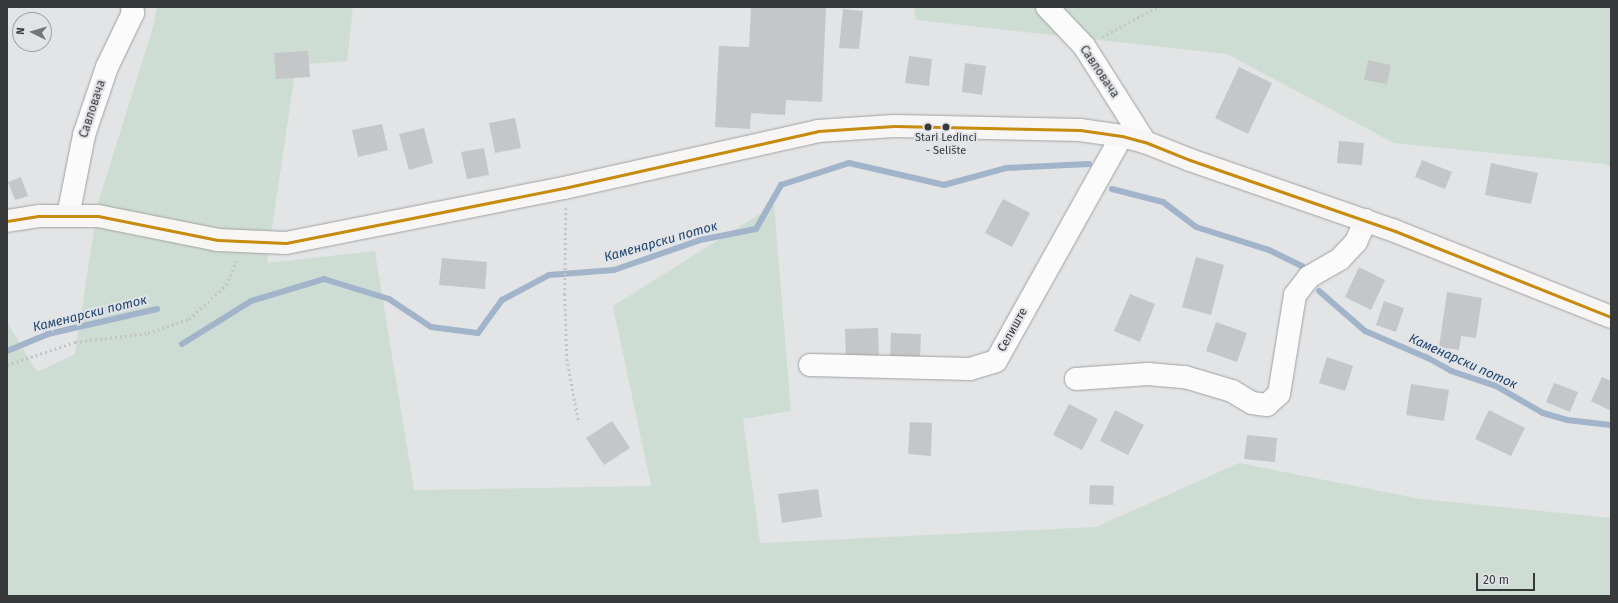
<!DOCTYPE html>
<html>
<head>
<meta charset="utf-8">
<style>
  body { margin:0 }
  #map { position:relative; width:1618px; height:603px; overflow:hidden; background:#e2e4e6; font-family:"Fira Sans",sans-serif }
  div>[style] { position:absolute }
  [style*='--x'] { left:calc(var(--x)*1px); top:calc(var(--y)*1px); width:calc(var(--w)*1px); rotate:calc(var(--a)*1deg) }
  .green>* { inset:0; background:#ceddd4 }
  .stream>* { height:6px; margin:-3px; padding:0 3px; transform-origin:3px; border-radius:3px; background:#a2b4ca }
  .building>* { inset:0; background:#c5c6c8 }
  .path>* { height:2.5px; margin-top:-1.25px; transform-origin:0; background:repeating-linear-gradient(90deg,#c3c4c4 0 2px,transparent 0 5px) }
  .roads { filter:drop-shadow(0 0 1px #a0a1a2) drop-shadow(0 0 1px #a0a1a2) }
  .street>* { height:22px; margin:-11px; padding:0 11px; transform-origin:11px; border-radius:11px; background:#fbfbfb }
  .secondary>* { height:22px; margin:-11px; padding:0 11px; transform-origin:11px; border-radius:11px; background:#f8f6f5 }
  .bus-1>* { height:3px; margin:-1.5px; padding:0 1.5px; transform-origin:1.5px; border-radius:1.5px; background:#c78b0f }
  .dots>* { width:11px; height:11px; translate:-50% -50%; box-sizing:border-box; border:2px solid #e1e3e7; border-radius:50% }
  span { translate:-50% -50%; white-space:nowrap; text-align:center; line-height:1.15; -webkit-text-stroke:4px #e1e3e7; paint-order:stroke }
  .bus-label { font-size:11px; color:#38393b }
  .street-label { font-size:12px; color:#38393b }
  .water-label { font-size:13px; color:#20466f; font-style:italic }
  .frame { position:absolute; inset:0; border:8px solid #38393b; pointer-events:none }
  .north { position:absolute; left:12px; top:12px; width:40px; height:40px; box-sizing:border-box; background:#e1e3e7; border:1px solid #9d9fa2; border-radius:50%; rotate:275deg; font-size:11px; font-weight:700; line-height:16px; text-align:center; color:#38393b }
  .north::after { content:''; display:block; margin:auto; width:14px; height:18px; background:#747577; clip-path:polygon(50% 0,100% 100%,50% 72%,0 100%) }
  .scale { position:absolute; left:1476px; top:573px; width:59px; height:18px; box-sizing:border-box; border:2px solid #38393b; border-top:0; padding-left:5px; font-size:12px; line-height:14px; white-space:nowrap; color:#38393b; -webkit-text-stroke:3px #e1e3e7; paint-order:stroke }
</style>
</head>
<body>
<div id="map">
  <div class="green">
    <i style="clip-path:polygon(157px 7px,353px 7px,347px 61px,296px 65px,267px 263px,375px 251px,414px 490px,651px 486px,613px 306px,774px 205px,791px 411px,743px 419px,760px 543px,1096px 527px,1239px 463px,1421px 499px,1611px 518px,1611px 596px,7px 596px,7px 322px,37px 372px,75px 354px,98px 203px,153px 27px)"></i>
    <i style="clip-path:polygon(914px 7px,1611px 7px,1611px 167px,1605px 164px,1394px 143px,1227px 54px,916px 20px)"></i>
  </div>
  <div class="stream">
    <i style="--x:1112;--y:189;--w:53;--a:14.3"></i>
    <i style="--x:1163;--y:202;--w:41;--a:37.1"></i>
    <i style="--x:1196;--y:227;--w:77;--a:17.5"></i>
    <i style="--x:1269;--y:250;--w:37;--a:26"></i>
    <i style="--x:1319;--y:291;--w:61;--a:41"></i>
    <i style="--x:1365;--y:331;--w:69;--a:23.2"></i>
    <i style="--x:1428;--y:358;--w:26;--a:29"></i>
    <i style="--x:1451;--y:371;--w:47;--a:18.4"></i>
    <i style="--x:1496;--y:386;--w:54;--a:29.9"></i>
    <i style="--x:1543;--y:413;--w:25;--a:16"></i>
    <i style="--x:1567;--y:420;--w:44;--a:6.5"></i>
    <i style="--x:182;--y:344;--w:81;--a:-31.9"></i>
    <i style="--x:251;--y:301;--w:76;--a:-16.8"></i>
    <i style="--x:324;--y:279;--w:68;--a:17.1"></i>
    <i style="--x:389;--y:299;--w:50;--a:33.7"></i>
    <i style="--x:431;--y:327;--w:47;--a:7.3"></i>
    <i style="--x:478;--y:333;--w:41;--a:-54"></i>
    <i style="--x:502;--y:300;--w:53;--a:-28"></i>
    <i style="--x:549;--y:275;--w:65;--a:-4.4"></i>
    <i style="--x:614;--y:270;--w:91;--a:-19.2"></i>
    <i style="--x:700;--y:240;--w:57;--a:-11.1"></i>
    <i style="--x:756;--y:229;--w:51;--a:-60.4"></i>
    <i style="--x:781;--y:185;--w:71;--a:-17.9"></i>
    <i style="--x:849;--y:163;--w:98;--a:13"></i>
    <i style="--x:944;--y:185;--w:64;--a:-15.3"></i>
    <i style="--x:1006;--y:168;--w:83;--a:-2.8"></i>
    <i style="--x:7;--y:351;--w:44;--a:-22.5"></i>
    <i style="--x:48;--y:334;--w:112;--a:-12.9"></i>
  </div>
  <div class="building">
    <i style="clip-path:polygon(751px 7px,826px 7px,822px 102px,786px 100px,785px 115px,751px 113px,750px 129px,715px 127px,719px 46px,749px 47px)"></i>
    <i style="clip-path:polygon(843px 9px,863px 11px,859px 49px,839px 48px)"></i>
    <i style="clip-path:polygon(308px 51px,310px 77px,276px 79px,274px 53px)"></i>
    <i style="clip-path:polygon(909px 56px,932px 59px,929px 86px,905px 83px)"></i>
    <i style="clip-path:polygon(1368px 60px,1391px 65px,1387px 84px,1364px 80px)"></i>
    <i style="clip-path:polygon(965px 63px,986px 66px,982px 95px,962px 92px)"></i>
    <i style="clip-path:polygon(1239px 67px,1272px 83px,1248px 134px,1215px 118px)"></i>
    <i style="clip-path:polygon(515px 118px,521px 148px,495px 153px,489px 123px)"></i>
    <i style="clip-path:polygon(382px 124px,388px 150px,358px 157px,352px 130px)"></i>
    <i style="clip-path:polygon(424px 128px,433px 163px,409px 170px,399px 134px)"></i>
    <i style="clip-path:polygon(1339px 141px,1364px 143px,1362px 165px,1337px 163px)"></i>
    <i style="clip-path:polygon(484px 148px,489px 175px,467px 179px,461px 152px)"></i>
    <i style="clip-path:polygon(1422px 160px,1452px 172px,1445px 189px,1415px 177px)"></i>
    <i style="clip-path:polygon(1491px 163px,1538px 173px,1531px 204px,1485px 195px)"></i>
    <i style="clip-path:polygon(21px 177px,28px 196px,15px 200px,8px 182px)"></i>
    <i style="clip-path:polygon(1003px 199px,1030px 213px,1012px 247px,985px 233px)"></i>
    <i style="clip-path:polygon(1196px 257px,1224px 265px,1211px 315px,1182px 307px)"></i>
    <i style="clip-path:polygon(442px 258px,487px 262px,485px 289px,439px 285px)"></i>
    <i style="clip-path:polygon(1359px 267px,1385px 280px,1371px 310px,1345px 297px)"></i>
    <i style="clip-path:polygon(1447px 292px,1482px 298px,1476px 338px,1461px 336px,1459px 350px,1439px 347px)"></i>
    <i style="clip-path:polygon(1130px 294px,1155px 304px,1140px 342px,1114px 331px)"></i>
    <i style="clip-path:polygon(1384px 301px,1404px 308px,1396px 332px,1376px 325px)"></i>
    <i style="clip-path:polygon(1216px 322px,1247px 333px,1237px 362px,1206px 351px)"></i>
    <i style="clip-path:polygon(878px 328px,879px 358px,846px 359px,845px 329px)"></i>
    <i style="clip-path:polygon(891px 333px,921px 334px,920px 360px,890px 359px)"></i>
    <i style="clip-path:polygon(1327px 357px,1353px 366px,1345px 391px,1319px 383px)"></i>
    <i style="clip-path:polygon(1602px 377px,1611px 381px,1611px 411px,1591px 401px)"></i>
    <i style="clip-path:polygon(1554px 383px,1578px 392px,1570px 412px,1546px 402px)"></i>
    <i style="clip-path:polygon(1411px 384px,1449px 390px,1444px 421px,1406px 415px)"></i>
    <i style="clip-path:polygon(1069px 404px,1098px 419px,1082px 450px,1053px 435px)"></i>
    <i style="clip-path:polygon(1115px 410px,1144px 425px,1128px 455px,1100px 441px)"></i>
    <i style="clip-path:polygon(1489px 410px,1525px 428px,1511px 456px,1475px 439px)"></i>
    <i style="clip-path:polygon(612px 421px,630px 448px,604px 465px,586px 438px)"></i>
    <i style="clip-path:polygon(910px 422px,932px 423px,931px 456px,908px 454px)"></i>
    <i style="clip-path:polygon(1247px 435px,1277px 438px,1275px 462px,1244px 459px)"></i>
    <i style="clip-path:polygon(1090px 485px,1114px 486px,1113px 505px,1089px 504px)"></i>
    <i style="clip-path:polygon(818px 489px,822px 517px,782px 523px,778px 494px)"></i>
  </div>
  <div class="path">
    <i style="--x:1102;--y:37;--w:63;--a:-28.6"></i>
    <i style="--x:566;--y:208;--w:86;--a:90.7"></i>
    <i style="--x:565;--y:294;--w:65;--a:88.2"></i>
    <i style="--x:567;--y:359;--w:65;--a:79.4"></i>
    <i style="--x:7;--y:365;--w:72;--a:-18.7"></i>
    <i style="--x:75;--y:342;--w:74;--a:-7"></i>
    <i style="--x:148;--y:333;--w:43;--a:-18.9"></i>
    <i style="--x:189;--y:319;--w:50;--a:-42.6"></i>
    <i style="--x:226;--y:285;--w:26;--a:-67"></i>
  </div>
  <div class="roads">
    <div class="street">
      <i style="--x:1047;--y:7;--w:54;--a:46.5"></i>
      <i style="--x:1084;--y:46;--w:114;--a:57.6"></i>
      <i style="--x:68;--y:216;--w:83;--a:-78.8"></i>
      <i style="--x:84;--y:135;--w:72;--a:-71.3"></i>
      <i style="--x:107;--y:67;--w:60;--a:-64.3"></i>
      <i style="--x:133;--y:13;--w:6;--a:-99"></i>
      <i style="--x:810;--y:365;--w:160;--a:1.4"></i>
      <i style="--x:970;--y:369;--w:27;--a:-17"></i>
      <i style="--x:996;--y:361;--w:258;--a:-60.8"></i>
      <i style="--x:1076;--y:379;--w:72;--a:-4"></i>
      <i style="--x:1148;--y:374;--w:37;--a:5"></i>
      <i style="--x:1185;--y:377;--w:49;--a:16.6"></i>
      <i style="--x:1232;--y:391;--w:23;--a:31"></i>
      <i style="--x:1252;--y:403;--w:15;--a:8"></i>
      <i style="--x:1267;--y:405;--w:16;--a:-43"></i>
      <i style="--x:1279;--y:394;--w:100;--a:-80.8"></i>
      <i style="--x:1295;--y:295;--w:23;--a:-52"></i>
      <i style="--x:1309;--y:277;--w:36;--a:-30"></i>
      <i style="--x:1340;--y:259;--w:23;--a:-47"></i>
      <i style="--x:1356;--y:242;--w:24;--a:-66"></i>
    </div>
    <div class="secondary">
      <i style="--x:7;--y:221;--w:33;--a:-9"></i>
      <i style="--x:40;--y:216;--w:58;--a:0"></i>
      <i style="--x:98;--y:216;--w:122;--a:11.3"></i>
      <i style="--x:218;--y:240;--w:68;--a:2.5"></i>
      <i style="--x:286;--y:243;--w:283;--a:-11.2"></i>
      <i style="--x:564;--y:188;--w:260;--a:-12.6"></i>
      <i style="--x:818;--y:131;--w:76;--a:-3.8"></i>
      <i style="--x:894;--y:126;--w:186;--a:1.2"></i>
      <i style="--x:1080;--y:130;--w:42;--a:8.1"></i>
      <i style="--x:1122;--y:136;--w:24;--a:15"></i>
      <i style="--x:1145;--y:142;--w:48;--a:21.8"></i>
      <i style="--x:1190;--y:160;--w:217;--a:19.1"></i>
      <i style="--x:1395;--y:231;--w:232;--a:21.7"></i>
    </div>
  </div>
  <div class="bus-1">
    <i style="--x:7;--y:221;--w:33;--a:-9"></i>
    <i style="--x:40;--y:216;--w:58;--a:0"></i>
    <i style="--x:98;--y:216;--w:122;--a:11.3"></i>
    <i style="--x:218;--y:240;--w:68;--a:2.5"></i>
    <i style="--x:286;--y:243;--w:283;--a:-11.2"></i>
    <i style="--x:564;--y:188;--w:260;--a:-12.6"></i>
    <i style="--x:818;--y:131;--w:76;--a:-3.8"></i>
    <i style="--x:894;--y:126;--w:186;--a:1.2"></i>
    <i style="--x:1080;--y:130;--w:42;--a:8.1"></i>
    <i style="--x:1122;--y:136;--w:24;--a:15"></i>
    <i style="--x:1145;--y:142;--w:48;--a:21.8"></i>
    <i style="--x:1190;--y:160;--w:217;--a:19.1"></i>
    <i style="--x:1395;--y:231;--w:232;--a:21.7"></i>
  </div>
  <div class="dots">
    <i style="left:928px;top:127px;background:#38393b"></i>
    <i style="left:946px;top:127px;background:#38393b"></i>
  </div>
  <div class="bus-label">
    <span style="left:946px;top:145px">Stari Ledinci<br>- Selište</span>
  </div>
  <div class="street-label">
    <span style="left:1099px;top:72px;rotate:56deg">Савловача</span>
    <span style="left:93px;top:109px;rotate:-72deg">Савловача</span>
    <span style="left:1013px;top:330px;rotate:-61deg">Селиште</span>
  </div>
  <div class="water-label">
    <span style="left:661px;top:242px;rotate:-16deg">Каменарски поток</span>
    <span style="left:90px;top:314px;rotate:-14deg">Каменарски поток</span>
    <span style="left:1463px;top:362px;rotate:24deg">Каменарски поток</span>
  </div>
  <div class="frame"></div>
  <div class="north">N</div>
  <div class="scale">20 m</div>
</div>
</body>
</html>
